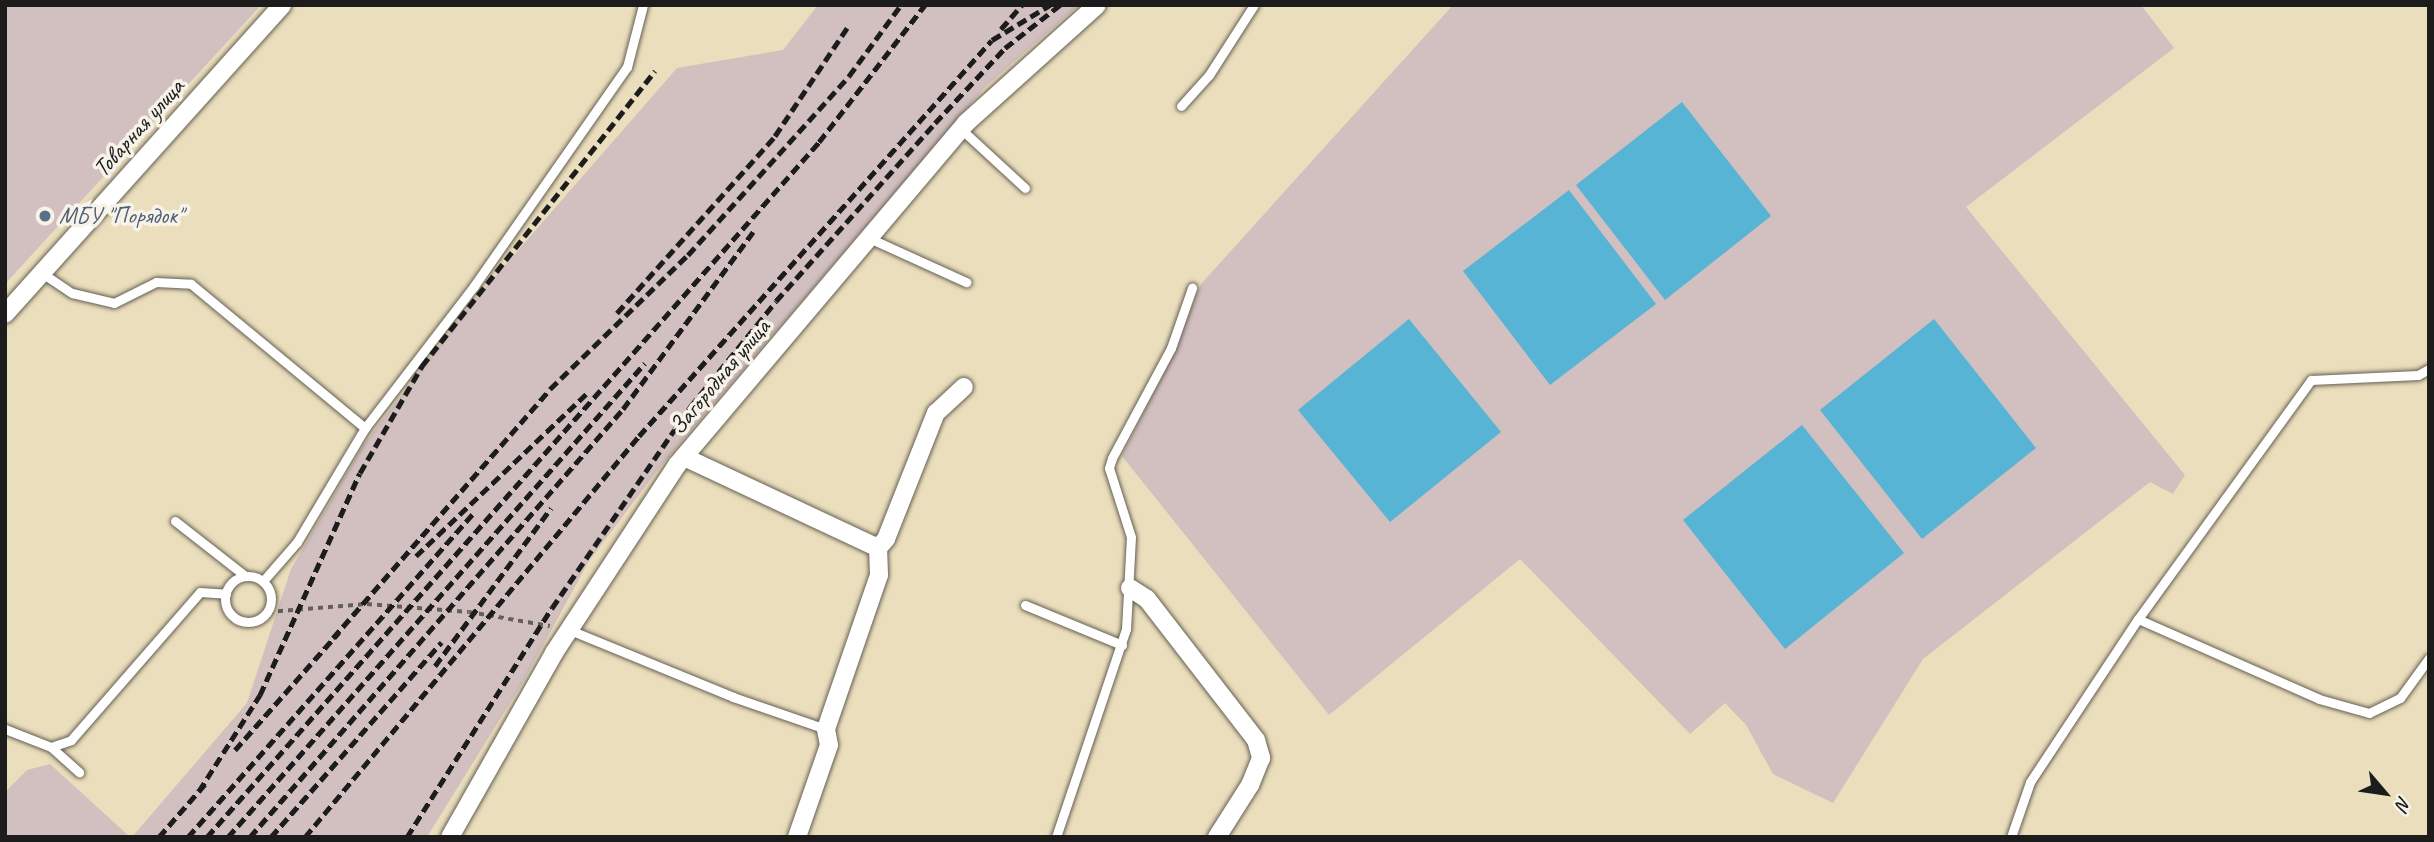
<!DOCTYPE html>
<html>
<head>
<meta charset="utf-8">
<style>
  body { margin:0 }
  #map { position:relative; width:2434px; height:842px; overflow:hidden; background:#ebdebc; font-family:Caveat,sans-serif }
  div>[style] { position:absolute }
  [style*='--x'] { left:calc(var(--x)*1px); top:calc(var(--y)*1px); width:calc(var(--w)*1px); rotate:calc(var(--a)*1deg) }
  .industrial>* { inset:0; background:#d2bfbf }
  .water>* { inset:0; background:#57b4d5 }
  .path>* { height:3.5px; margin-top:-1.75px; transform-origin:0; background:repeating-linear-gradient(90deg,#646054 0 5px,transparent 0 10px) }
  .roads { filter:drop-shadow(0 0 2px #646054) drop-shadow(0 0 2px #646054) }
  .service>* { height:9px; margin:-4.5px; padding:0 4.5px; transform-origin:4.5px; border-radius:4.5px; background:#fff }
  .service>.ring { margin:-4.5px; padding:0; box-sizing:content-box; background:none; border:9px solid #fff; border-radius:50% }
  .minor>* { height:18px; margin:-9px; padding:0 9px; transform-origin:9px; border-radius:9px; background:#fff }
  .rail>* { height:5px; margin-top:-2.5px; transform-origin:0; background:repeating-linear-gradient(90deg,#1c1c1c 0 10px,transparent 0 15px) }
  .dots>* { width:19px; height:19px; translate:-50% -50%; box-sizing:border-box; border:4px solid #f7f3e8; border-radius:50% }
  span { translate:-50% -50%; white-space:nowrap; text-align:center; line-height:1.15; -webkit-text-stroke:7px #f7f3e8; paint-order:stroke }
  .street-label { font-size:24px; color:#1c1c1c }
  .service-label { font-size:24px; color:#4e5e75 }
  .left { translate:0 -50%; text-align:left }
  .frame { position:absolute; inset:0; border:7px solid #1c1c1c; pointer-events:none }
  .north { position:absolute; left:2350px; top:758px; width:70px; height:70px; -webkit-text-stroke:5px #f7f3e8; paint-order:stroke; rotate:119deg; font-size:19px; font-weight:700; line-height:28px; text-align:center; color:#1c1c1c }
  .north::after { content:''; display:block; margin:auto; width:24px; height:32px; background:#1c1c1c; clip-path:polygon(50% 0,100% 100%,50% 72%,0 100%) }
</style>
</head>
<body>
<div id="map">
  <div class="industrial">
    <i style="clip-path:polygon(5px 5px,261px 5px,5px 284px)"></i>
    <i style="clip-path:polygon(818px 5px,1079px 5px,984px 88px,660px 467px,589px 561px,523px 682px,427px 837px,132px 837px,247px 703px,291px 569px,364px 444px,473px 302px,677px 68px,783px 50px)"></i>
    <i style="clip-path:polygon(1453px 5px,2141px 5px,2174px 48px,1966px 207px,2185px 475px,2173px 494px,2150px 482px,1923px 659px,1833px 803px,1773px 774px,1746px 725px,1725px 703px,1690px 734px,1520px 559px,1329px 715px,1122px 456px,1173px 355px,1201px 284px)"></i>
    <i style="clip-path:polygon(50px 764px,130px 837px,5px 837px,5px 792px,27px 770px)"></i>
  </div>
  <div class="water">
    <i style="clip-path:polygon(1682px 102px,1771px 216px,1665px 300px,1576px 185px)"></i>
    <i style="clip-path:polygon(1569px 190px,1656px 304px,1550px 385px,1463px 271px)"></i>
    <i style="clip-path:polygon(1409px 319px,1501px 432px,1390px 522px,1298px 410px)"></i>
    <i style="clip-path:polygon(1934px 319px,2036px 448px,1922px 539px,1820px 410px)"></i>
    <i style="clip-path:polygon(1802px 425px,1904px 553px,1785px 649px,1683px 520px)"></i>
  </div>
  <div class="path">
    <i style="--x:268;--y:612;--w:99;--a:-4.6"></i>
    <i style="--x:367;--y:604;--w:102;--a:4.5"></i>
    <i style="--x:469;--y:612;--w:82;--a:9.8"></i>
  </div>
  <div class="roads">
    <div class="service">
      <i style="--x:1181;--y:106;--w:42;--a:-47.9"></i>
      <i style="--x:1209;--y:75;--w:83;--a:-57.3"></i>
      <i style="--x:961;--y:129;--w:87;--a:42.7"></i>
      <i style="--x:869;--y:238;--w:107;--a:24.4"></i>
      <i style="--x:42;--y:273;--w:36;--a:34"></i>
      <i style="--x:72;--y:293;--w:43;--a:13.4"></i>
      <i style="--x:114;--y:303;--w:47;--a:-26.6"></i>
      <i style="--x:156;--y:282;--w:35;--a:3"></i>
      <i style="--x:191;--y:284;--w:226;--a:39.6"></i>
      <i style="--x:175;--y:521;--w:88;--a:38"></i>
      <i class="ring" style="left:225px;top:576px;width:37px;height:37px"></i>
      <i style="--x:263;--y:581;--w:52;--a:-48.9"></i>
      <i style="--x:297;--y:542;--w:133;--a:-59.2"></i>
      <i style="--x:365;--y:428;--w:179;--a:-52.5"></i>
      <i style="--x:474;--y:286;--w:267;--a:-55.1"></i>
      <i style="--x:627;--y:67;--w:64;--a:-75.5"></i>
      <i style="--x:1025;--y:605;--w:105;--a:22.4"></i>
      <i style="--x:2138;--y:619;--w:295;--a:-54.1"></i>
      <i style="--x:2311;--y:380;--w:107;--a:-2.7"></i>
      <i style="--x:2418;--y:375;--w:13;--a:-29"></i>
      <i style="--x:570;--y:630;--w:176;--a:22.3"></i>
      <i style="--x:733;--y:697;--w:98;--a:19"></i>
      <i style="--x:5;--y:729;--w:49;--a:21.4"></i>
      <i style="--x:51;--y:747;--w:38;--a:42"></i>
      <i style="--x:51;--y:747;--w:21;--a:-19"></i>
      <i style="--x:71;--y:740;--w:196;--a:-48.9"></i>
      <i style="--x:200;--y:592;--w:26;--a:4"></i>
      <i style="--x:1056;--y:837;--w:219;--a:-71.4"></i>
      <i style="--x:1126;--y:629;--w:92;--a:-86.9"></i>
      <i style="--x:1131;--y:537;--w:72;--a:-107.7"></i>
      <i style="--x:1109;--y:468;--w:10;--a:-73"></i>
      <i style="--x:1112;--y:458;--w:125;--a:-61.8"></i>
      <i style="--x:1171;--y:348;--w:64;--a:-70.7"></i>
      <i style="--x:2011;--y:837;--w:58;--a:-70.9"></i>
      <i style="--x:2030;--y:782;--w:196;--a:-56.5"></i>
      <i style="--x:2138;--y:619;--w:198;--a:23.8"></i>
      <i style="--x:2319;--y:699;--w:52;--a:15.6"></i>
      <i style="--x:2369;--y:713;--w:34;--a:-26"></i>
      <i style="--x:2400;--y:698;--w:49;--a:-54.1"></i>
    </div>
    <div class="minor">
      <i style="--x:5;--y:314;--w:415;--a:-48.1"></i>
      <i style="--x:684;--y:457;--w:214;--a:25.1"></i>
      <i style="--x:1130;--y:588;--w:20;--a:33"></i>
      <i style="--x:1147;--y:599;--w:178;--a:52.3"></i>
      <i style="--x:1256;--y:740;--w:19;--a:74"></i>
      <i style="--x:1261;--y:758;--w:29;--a:112"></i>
      <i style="--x:1250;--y:785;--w:62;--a:122.4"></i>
      <i style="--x:450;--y:837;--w:211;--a:-60.5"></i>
      <i style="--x:554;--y:653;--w:225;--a:-56.8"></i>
      <i style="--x:677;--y:465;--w:448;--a:-49.8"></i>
      <i style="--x:966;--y:123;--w:176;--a:-42"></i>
      <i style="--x:797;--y:837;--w:97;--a:-70.8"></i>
      <i style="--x:829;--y:745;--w:16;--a:-101"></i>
      <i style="--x:826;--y:729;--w:163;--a:-71"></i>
      <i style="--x:879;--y:575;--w:27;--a:-92"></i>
      <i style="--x:878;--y:548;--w:12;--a:-48"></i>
      <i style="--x:886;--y:539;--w:136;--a:-68.4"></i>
      <i style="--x:936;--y:413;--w:38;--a:-43"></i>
    </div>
  </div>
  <div class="rail">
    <i style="--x:1001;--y:29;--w:32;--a:-49"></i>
    <i style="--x:617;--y:313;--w:237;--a:-48.2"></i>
    <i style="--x:775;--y:136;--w:130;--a:-56.3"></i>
    <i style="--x:416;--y:556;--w:235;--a:-43.6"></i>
    <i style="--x:333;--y:638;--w:330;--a:-48.9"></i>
    <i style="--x:550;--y:389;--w:192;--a:-44.2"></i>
    <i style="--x:688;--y:255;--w:241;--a:-48"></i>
    <i style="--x:849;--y:76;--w:88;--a:-53.8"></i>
    <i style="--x:435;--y:666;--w:196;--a:-53.7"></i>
    <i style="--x:235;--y:750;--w:157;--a:-48.6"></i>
    <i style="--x:199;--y:791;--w:114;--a:-57.6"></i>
    <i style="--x:260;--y:695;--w:243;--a:-65.8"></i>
    <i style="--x:360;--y:473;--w:124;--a:-59.9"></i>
    <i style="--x:422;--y:366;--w:376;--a:-51.7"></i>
    <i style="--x:159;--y:837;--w:70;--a:-49"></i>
    <i style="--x:188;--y:837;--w:431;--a:-48.6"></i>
    <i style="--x:207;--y:837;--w:926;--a:-48.63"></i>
    <i style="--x:819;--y:142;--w:173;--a:-52.3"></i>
    <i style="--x:228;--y:837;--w:631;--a:-48.66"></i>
    <i style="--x:250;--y:837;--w:568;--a:-48.93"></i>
    <i style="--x:623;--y:409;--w:220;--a:-53.7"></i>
    <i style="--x:271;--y:837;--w:259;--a:-48.8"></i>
    <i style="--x:305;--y:837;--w:522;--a:-50.21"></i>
    <i style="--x:639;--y:436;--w:530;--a:-48.29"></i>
    <i style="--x:992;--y:40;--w:68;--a:-31.1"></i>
    <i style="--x:407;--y:837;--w:271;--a:-57.7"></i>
    <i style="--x:552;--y:608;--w:244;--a:-55.5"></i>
    <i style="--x:690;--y:407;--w:136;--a:-50.9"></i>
    <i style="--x:776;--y:301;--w:239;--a:-48.2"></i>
    <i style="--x:935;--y:123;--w:103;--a:-47"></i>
    <i style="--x:1005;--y:48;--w:70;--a:-38"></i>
  </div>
  <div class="dots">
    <i style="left:45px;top:216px;background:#5c6f8a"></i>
  </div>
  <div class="street-label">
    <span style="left:139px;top:128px;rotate:-48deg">Товарная улица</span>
    <span style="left:720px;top:377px;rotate:-50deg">Загородная улица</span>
  </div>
  <div class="service-label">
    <span class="left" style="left:59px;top:216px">МБУ "Порядок"</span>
  </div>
  <div class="frame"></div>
  <div class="north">N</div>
</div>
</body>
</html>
